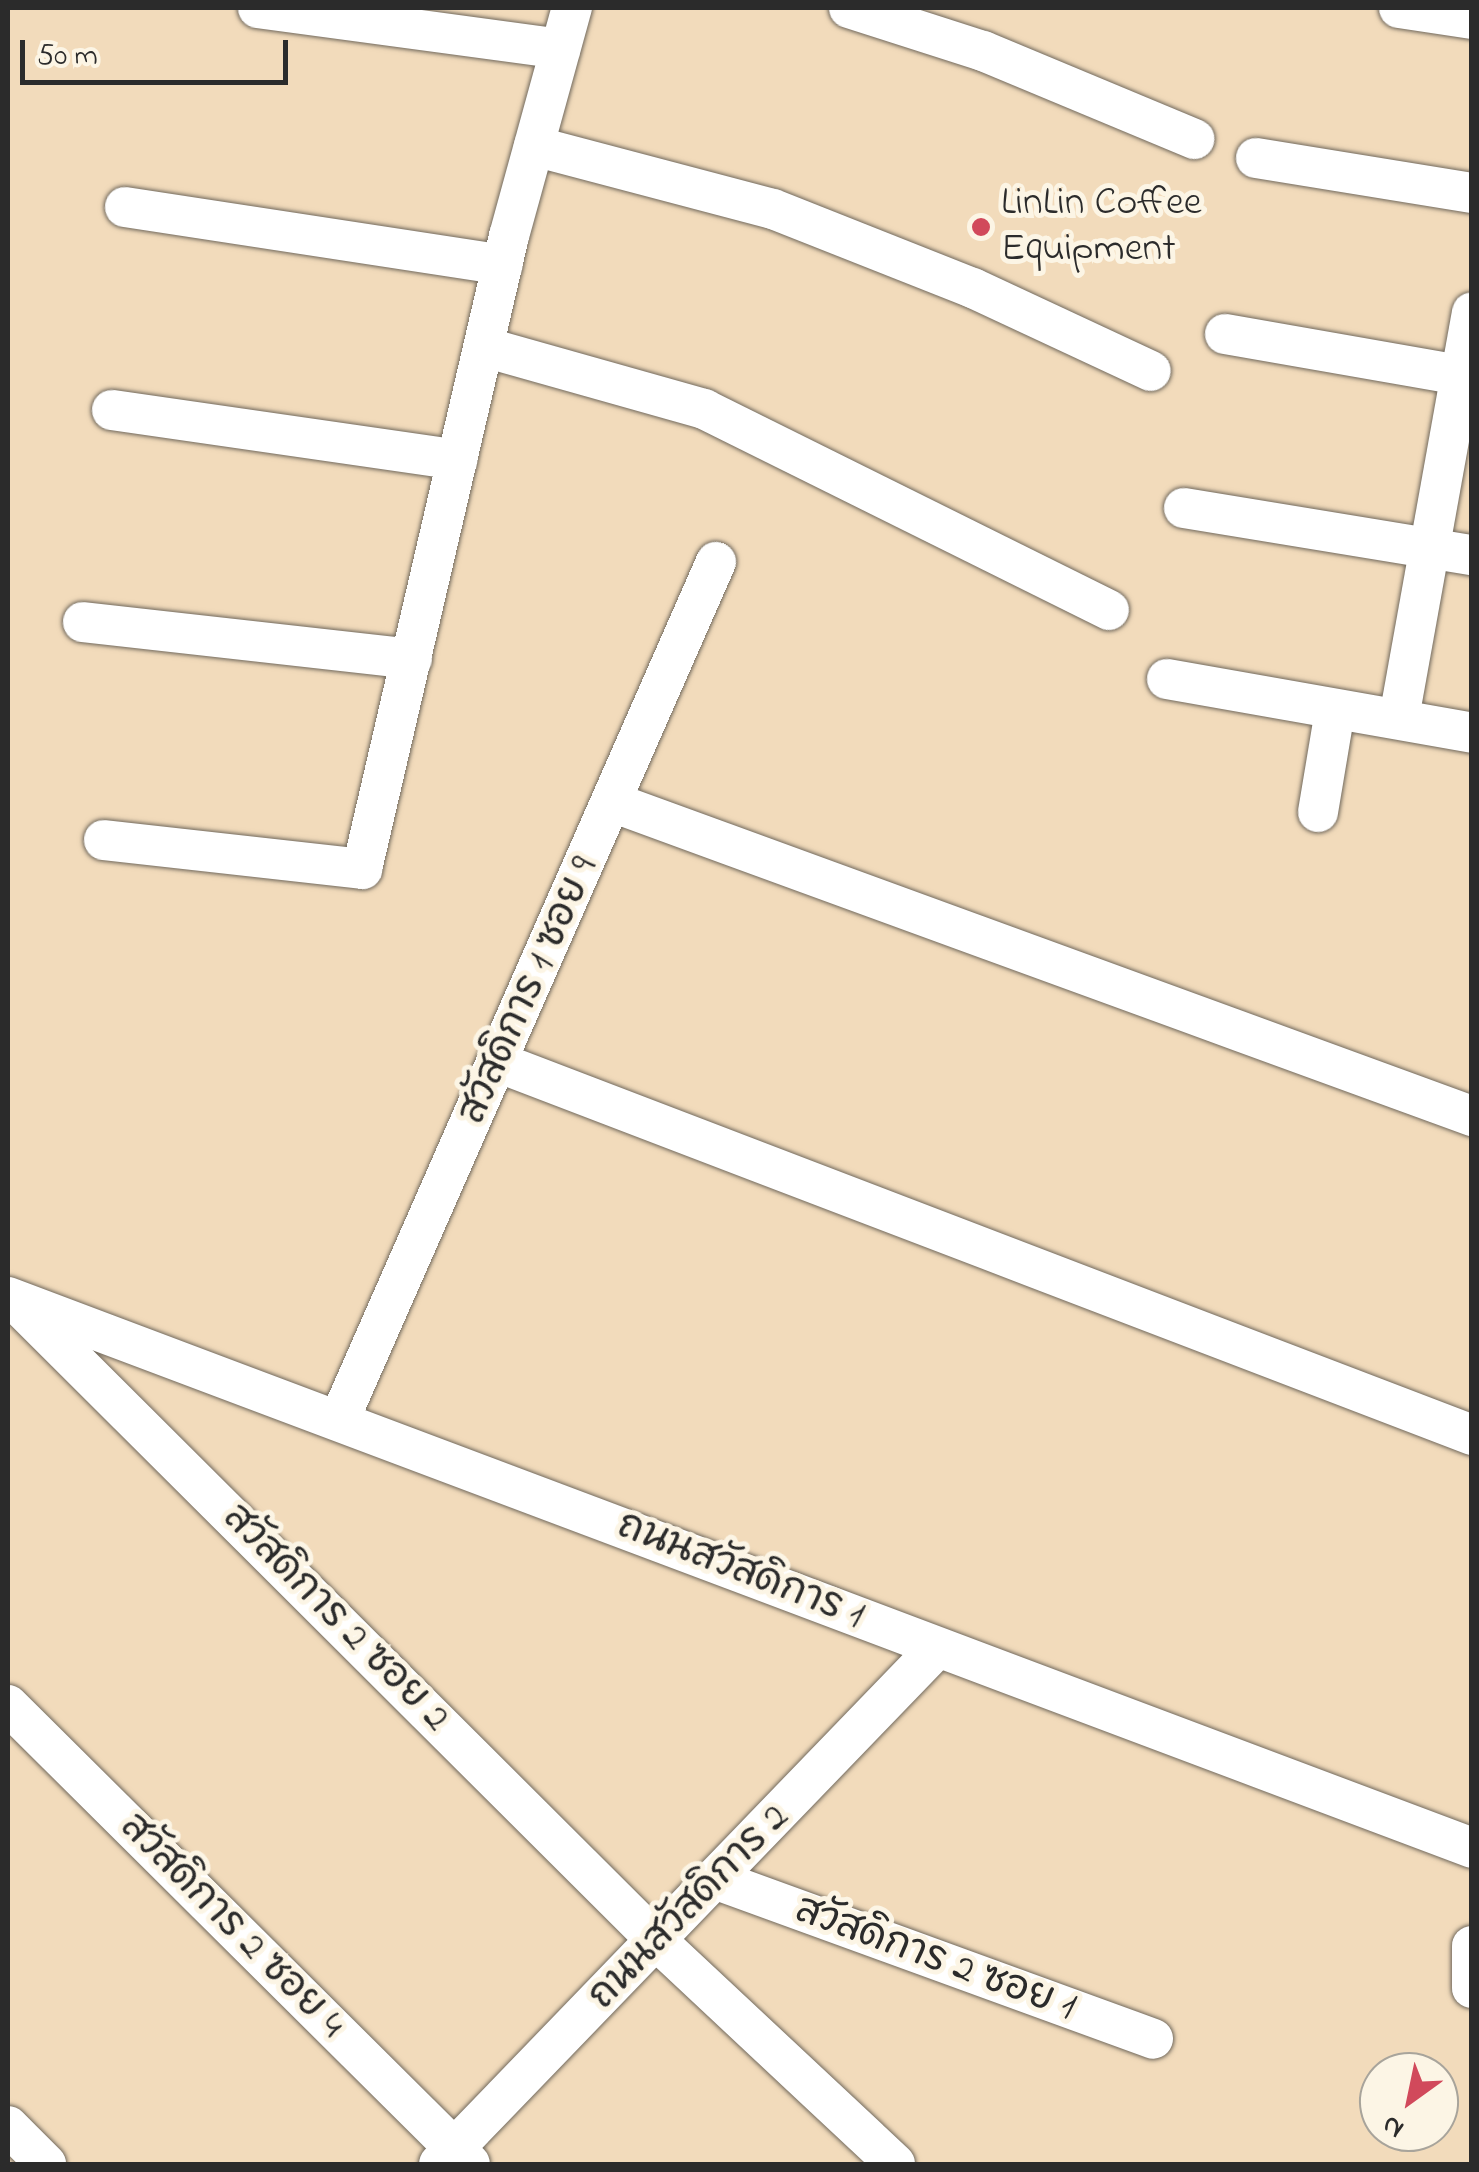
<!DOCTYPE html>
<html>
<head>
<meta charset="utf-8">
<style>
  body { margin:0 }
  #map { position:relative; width:1479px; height:2172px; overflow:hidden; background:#f2dbbb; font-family:"Indie Flower","Playpen Sans Thai",sans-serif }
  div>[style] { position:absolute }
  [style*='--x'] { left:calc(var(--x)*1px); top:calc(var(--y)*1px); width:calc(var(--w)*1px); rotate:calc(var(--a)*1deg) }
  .roads { filter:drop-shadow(0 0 2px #71695d) drop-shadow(0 0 2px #71695d) }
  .minor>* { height:40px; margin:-20px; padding:0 20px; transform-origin:20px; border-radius:20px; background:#fff }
  .dots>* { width:28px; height:28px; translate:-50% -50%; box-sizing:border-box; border:5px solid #fcf5e5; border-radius:50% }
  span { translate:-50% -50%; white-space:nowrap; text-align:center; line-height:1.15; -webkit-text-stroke:10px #fcf5e5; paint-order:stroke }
  .poi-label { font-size:40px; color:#2b2b2b }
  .left { translate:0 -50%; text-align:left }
  .street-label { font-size:40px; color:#2b2b2b }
  .frame { position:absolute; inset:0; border:10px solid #2b2b2b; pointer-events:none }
  .north { position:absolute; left:1359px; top:2052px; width:100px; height:100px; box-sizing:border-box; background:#fcf5e5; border:2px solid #a8a49b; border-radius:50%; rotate:213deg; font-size:28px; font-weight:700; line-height:40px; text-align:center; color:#2b2b2b }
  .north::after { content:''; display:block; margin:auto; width:35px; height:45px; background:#d1495b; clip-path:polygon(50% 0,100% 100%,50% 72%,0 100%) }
  .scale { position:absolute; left:20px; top:40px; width:268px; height:45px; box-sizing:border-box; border:5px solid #2b2b2b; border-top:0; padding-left:12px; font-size:30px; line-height:35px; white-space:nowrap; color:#2b2b2b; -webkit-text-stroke:8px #fcf5e5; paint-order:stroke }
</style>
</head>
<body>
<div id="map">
  <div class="roads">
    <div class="minor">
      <i style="--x:258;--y:8;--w:305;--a:7.7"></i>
      <i style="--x:849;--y:8;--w:141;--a:17.8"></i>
      <i style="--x:983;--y:51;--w:229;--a:22.6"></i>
      <i style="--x:1399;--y:8;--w:74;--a:8.6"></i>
      <i style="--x:534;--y:146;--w:247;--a:14.8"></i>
      <i style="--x:773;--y:209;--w:215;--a:21.6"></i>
      <i style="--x:973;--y:288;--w:196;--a:25"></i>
      <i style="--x:1256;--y:158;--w:219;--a:9.2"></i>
      <i style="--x:125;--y:207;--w:382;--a:8.7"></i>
      <i style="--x:1225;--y:334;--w:251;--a:9.9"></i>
      <i style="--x:484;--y:347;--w:229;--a:15.7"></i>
      <i style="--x:704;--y:409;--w:452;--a:26.4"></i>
      <i style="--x:112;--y:410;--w:349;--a:8.2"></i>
      <i style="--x:1184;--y:508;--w:292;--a:9.3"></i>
      <i style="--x:83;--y:622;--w:331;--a:6.4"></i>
      <i style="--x:1167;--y:679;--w:310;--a:10"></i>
      <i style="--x:1399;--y:718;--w:412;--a:-79.8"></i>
      <i style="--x:612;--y:802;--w:916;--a:20.06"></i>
      <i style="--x:1318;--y:812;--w:103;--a:-80.5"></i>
      <i style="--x:104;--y:840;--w:260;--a:6.4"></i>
      <i style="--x:362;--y:869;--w:650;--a:-76.93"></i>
      <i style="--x:509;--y:236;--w:237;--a:-74.6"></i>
      <i style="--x:500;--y:1063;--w:1041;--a:20.94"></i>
      <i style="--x:8;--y:1297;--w:1564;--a:20.62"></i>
      <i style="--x:23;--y:1309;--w:895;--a:44.91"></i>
      <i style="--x:657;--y:1941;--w:326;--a:43.1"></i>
      <i style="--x:340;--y:1418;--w:935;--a:-66.29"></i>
      <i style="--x:8;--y:1705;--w:651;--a:44.81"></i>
      <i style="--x:717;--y:1880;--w:464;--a:20"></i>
      <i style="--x:1472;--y:1946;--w:42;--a:90"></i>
      <i style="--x:8;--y:2126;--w:54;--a:45"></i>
      <i style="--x:439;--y:2164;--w:717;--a:-46.02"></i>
    </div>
  </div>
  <div class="dots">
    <i style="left:981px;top:227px;background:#d1495b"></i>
  </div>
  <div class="poi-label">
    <span class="left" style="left:1001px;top:227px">LinLin Coffee<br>Equipment</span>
  </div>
  <div class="street-label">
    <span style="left:530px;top:991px;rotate:-66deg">สวัสดิการ 1 ซอย 9</span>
    <span style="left:740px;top:1572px;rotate:21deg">ถนนสวัสดิการ 1</span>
    <span style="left:335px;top:1619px;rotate:45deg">สวัสดิการ 2 ซอย 2</span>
    <span style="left:690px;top:1908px;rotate:-46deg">ถนนสวัสดิการ 2</span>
    <span style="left:231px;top:1927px;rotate:45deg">สวัสดิการ 2 ซอย 4</span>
    <span style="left:935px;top:1960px;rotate:20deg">สวัสดิการ 2 ซอย 1</span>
  </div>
  <div class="frame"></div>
  <div class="north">N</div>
  <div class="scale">50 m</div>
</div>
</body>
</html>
